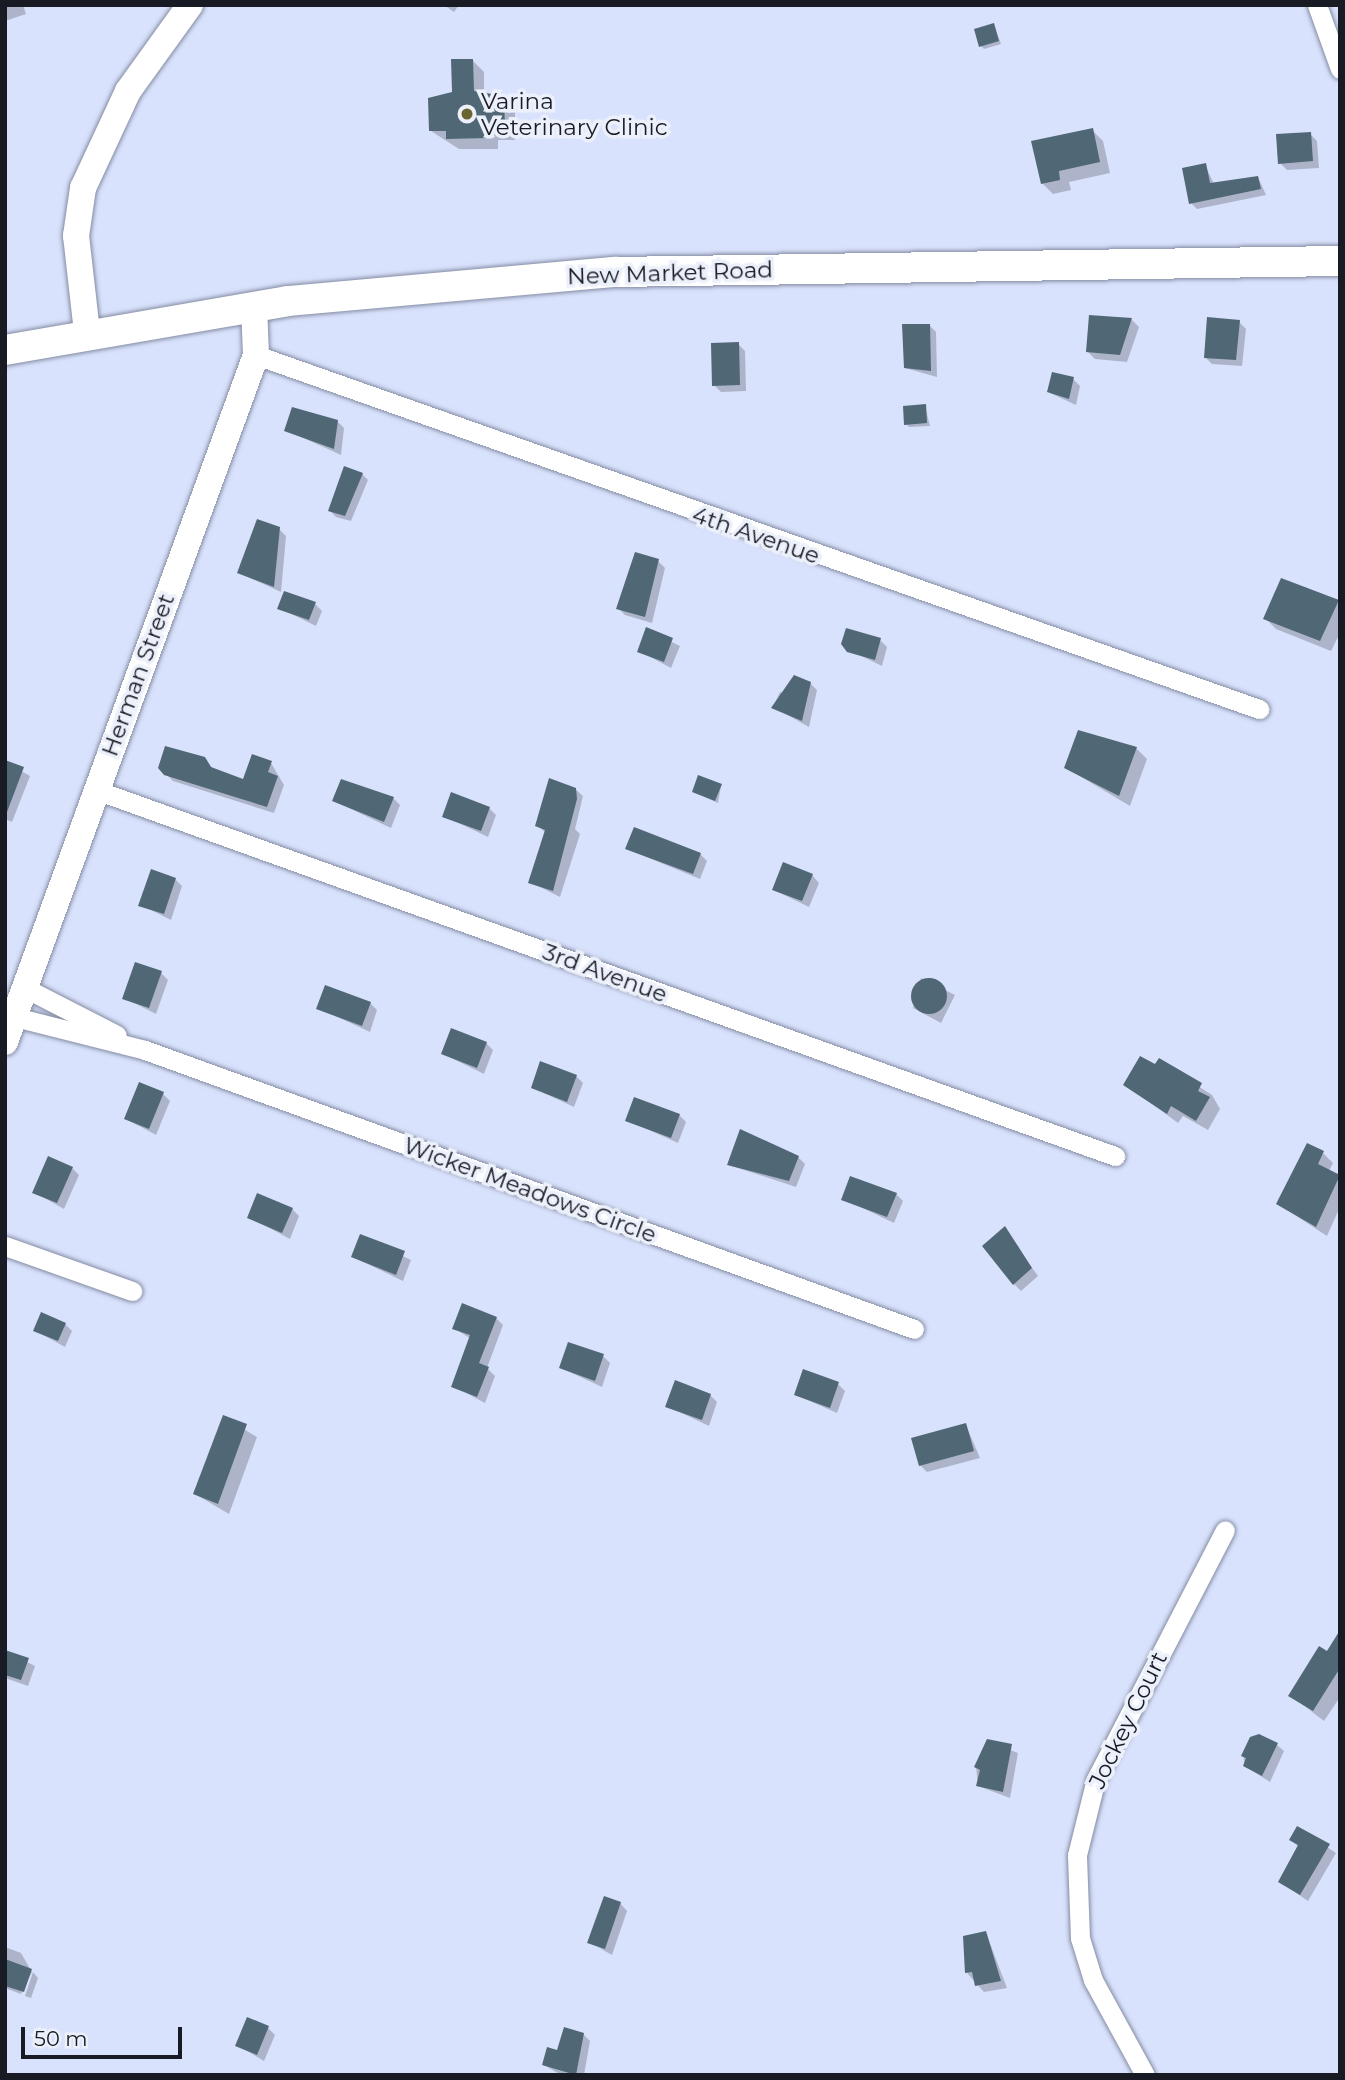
<!DOCTYPE html>
<html>
<head>
<meta charset="utf-8">
<style>
  body { margin:0 }
  #map { position:relative; width:1345px; height:2080px; overflow:hidden; background:#d9e2fc; font-family:Montserrat,sans-serif }
  div>[style] { position:absolute }
  [style*='--x'] { left:calc(var(--x)*1px); top:calc(var(--y)*1px); width:calc(var(--w)*1px); rotate:calc(var(--a)*1deg) }
  .shadow>* { inset:0; background:#0003 }
  .building>* { inset:0; background:#506775 }
  .round { border-radius:50% }
  .roads { filter:drop-shadow(0 0 2px #848ca3) drop-shadow(0 0 2px #848ca3) }
  .street>* { height:19px; margin:-9.5px; padding:0 9.5px; transform-origin:9.5px; border-radius:9.5px; background:#fff }
  .secondary>* { height:26px; margin:-13px; padding:0 13px; transform-origin:13px; border-radius:13px; background:#fff }
  .primary>* { height:30px; margin:-15px; padding:0 15px; transform-origin:15px; border-radius:15px; background:#fff }
  .dots>* { width:19px; height:19px; translate:-50% -50%; box-sizing:border-box; border:4px solid #ecf0fa; border-radius:50% }
  span { translate:-50% -50%; white-space:nowrap; text-align:center; line-height:1.15; -webkit-text-stroke:7px #ecf0fa; paint-order:stroke }
  .poi-label { font-size:23px; color:#181b24 }
  .left { translate:0 -50%; text-align:left }
  .street-label { font-size:23px; color:#181b24 }
  .frame { position:absolute; inset:0; border:7px solid #181b24; pointer-events:none }
  .scale { position:absolute; left:21px; top:2027px; width:161px; height:32px; box-sizing:border-box; border:4px solid #181b24; border-top:0; padding-left:9px; font-size:21px; line-height:24px; white-space:nowrap; color:#181b24; -webkit-text-stroke:5px #ecf0fa; paint-order:stroke }
</style>
</head>
<body>
<div id="map">
  <div class="shadow">
    <i style="clip-path:polygon(5px 5px,23px 5px,26px 14px,5px 21px)"></i>
    <i style="clip-path:polygon(444px 5px,459px 5px,454px 12px)"></i>
    <i style="clip-path:polygon(994px 25px,1001px 44px,984px 49px,981px 46px)"></i>
    <i style="clip-path:polygon(473px 61px,484px 72px,484px 95px,504px 98px,515px 109px,515px 140px,498px 140px,498px 149px,459px 149px,431px 131px)"></i>
    <i style="clip-path:polygon(1092px 130px,1103px 141px,1110px 173px,1069px 182px,1071px 190px,1053px 194px,1042px 183px)"></i>
    <i style="clip-path:polygon(1310px 134px,1317px 141px,1319px 168px,1287px 170px,1280px 163px)"></i>
    <i style="clip-path:polygon(1205px 165px,1214px 184px,1258px 177px,1266px 195px,1197px 209px,1191px 203px)"></i>
    <i style="clip-path:polygon(1091px 317px,1132px 320px,1139px 327px,1127px 362px,1095px 359px,1088px 352px)"></i>
    <i style="clip-path:polygon(1239px 322px,1246px 329px,1242px 366px,1212px 364px,1205px 357px)"></i>
    <i style="clip-path:polygon(929px 325px,936px 332px,937px 377px,905px 368px)"></i>
    <i style="clip-path:polygon(738px 344px,745px 351px,746px 391px,721px 392px,714px 385px)"></i>
    <i style="clip-path:polygon(1073px 379px,1080px 386px,1076px 405px,1050px 393px)"></i>
    <i style="clip-path:polygon(925px 406px,930px 426px,909px 427px,906px 424px)"></i>
    <i style="clip-path:polygon(337px 421px,344px 428px,341px 455px,286px 430px)"></i>
    <i style="clip-path:polygon(362px 474px,368px 480px,351px 521px,336px 517px,330px 511px)"></i>
    <i style="clip-path:polygon(279px 529px,286px 536px,281px 592px,239px 573px)"></i>
    <i style="clip-path:polygon(658px 561px,665px 568px,652px 623px,625px 615px,618px 608px)"></i>
    <i style="clip-path:polygon(1340px 603px,1340px 633px,1331px 651px,1276px 629px,1265px 618px)"></i>
    <i style="clip-path:polygon(315px 604px,322px 611px,316px 626px,279px 608px)"></i>
    <i style="clip-path:polygon(647px 630px,680px 646px,671px 668px,639px 651px)"></i>
    <i style="clip-path:polygon(880px 640px,887px 647px,882px 666px,849px 650px)"></i>
    <i style="clip-path:polygon(810px 683px,817px 690px,809px 727px,773px 707px,780px 692px,787px 695px)"></i>
    <i style="clip-path:polygon(1136px 748px,1147px 759px,1130px 806px,1066px 768px)"></i>
    <i style="clip-path:polygon(253px 756px,271px 763px,284px 785px,274px 813px,173px 781px,160px 768px,204px 758px,214px 770px,244px 781px)"></i>
    <i style="clip-path:polygon(5px 762px,30px 776px,12px 822px,5px 819px)"></i>
    <i style="clip-path:polygon(721px 786px,718px 803px,694px 792px)"></i>
    <i style="clip-path:polygon(575px 789px,583px 796px,575px 829px,580px 834px,560px 897px,530px 882px,546px 833px,537px 825px)"></i>
    <i style="clip-path:polygon(393px 798px,400px 805px,391px 828px,334px 801px)"></i>
    <i style="clip-path:polygon(489px 808px,496px 815px,488px 837px,444px 816px)"></i>
    <i style="clip-path:polygon(627px 849px,700px 854px,707px 861px,700px 879px)"></i>
    <i style="clip-path:polygon(812px 875px,819px 883px,809px 907px,774px 890px)"></i>
    <i style="clip-path:polygon(175px 879px,182px 886px,171px 920px,141px 905px)"></i>
    <i style="clip-path:polygon(161px 973px,168px 980px,156px 1014px,124px 998px)"></i>
    <i style="clip-path:polygon(921px 978px,955px 995px,941px 1023px,913px 1008px)"></i>
    <i style="clip-path:polygon(370px 1003px,377px 1010px,370px 1032px,318px 1008px)"></i>
    <i style="clip-path:polygon(486px 1043px,493px 1050px,484px 1074px,443px 1054px)"></i>
    <i style="clip-path:polygon(1159px 1061px,1212px 1095px,1220px 1109px,1208px 1130px,1183px 1116px,1178px 1123px,1125px 1084px)"></i>
    <i style="clip-path:polygon(576px 1076px,583px 1083px,574px 1107px,533px 1088px)"></i>
    <i style="clip-path:polygon(163px 1094px,170px 1101px,156px 1135px,126px 1119px)"></i>
    <i style="clip-path:polygon(679px 1115px,686px 1122px,678px 1143px,627px 1120px)"></i>
    <i style="clip-path:polygon(1323px 1153px,1333px 1163px,1329px 1171px,1340px 1177px,1340px 1207px,1327px 1236px,1278px 1204px)"></i>
    <i style="clip-path:polygon(798px 1157px,805px 1164px,796px 1187px,729px 1165px)"></i>
    <i style="clip-path:polygon(72px 1168px,79px 1175px,64px 1209px,34px 1192px)"></i>
    <i style="clip-path:polygon(896px 1194px,903px 1201px,894px 1223px,844px 1199px)"></i>
    <i style="clip-path:polygon(292px 1209px,299px 1216px,290px 1239px,249px 1217px)"></i>
    <i style="clip-path:polygon(1004px 1229px,1038px 1276px,1021px 1291px,1014px 1284px)"></i>
    <i style="clip-path:polygon(361px 1236px,411px 1260px,403px 1281px,353px 1257px)"></i>
    <i style="clip-path:polygon(496px 1318px,503px 1325px,487px 1368px,495px 1376px,485px 1403px,453px 1386px,471px 1339px,454px 1328px)"></i>
    <i style="clip-path:polygon(65px 1324px,72px 1331px,65px 1347px,36px 1331px)"></i>
    <i style="clip-path:polygon(603px 1356px,610px 1363px,602px 1387px,561px 1368px)"></i>
    <i style="clip-path:polygon(838px 1384px,845px 1391px,837px 1413px,796px 1395px)"></i>
    <i style="clip-path:polygon(710px 1395px,717px 1402px,709px 1426px,667px 1406px)"></i>
    <i style="clip-path:polygon(224px 1417px,257px 1437px,229px 1514px,195px 1494px)"></i>
    <i style="clip-path:polygon(966px 1425px,980px 1458px,927px 1472px,920px 1465px)"></i>
    <i style="clip-path:polygon(1340px 1635px,1340px 1697px,1324px 1721px,1290px 1695px)"></i>
    <i style="clip-path:polygon(5px 1651px,35px 1666px,28px 1686px,5px 1678px)"></i>
    <i style="clip-path:polygon(988px 1741px,1018px 1753px,1010px 1798px,978px 1786px,976px 1766px)"></i>
    <i style="clip-path:polygon(1277px 1745px,1284px 1751px,1270px 1782px,1245px 1766px,1243px 1755px)"></i>
    <i style="clip-path:polygon(1298px 1828px,1336px 1853px,1308px 1901px,1280px 1882px,1299px 1847px,1291px 1840px)"></i>
    <i style="clip-path:polygon(620px 1903px,627px 1911px,612px 1955px,589px 1942px)"></i>
    <i style="clip-path:polygon(986px 1933px,1007px 1988px,984px 1992px,967px 1973px)"></i>
    <i style="clip-path:polygon(5px 1947px,21px 1953px,32px 1972px,21px 1994px,5px 1988px)"></i>
    <i style="clip-path:polygon(33px 1972px,38px 1978px,31px 1998px,25px 1996px)"></i>
    <i style="clip-path:polygon(268px 2028px,275px 2035px,264px 2061px,237px 2045px)"></i>
    <i style="clip-path:polygon(583px 2034px,590px 2041px,584px 2075px,561px 2075px,544px 2065px)"></i>
  </div>
  <div class="building">
    <i style="clip-path:polygon(994px 23px,999px 41px,979px 47px,974px 29px)"></i>
    <i style="clip-path:polygon(451px 59px,473px 59px,474px 91px,504px 96px,505px 130px,488px 130px,488px 138px,446px 139px,446px 131px,429px 131px,428px 98px,452px 92px)"></i>
    <i style="clip-path:polygon(1093px 128px,1100px 162px,1059px 171px,1060px 180px,1041px 184px,1031px 141px)"></i>
    <i style="clip-path:polygon(1311px 132px,1313px 161px,1278px 164px,1276px 134px)"></i>
    <i style="clip-path:polygon(1206px 163px,1210px 183px,1258px 176px,1261px 189px,1189px 204px,1182px 168px)"></i>
    <i style="clip-path:polygon(1089px 315px,1132px 318px,1120px 355px,1086px 352px)"></i>
    <i style="clip-path:polygon(1207px 317px,1240px 320px,1236px 360px,1204px 358px)"></i>
    <i style="clip-path:polygon(902px 324px,930px 324px,931px 371px,904px 368px)"></i>
    <i style="clip-path:polygon(739px 342px,740px 385px,712px 386px,711px 343px)"></i>
    <i style="clip-path:polygon(1052px 372px,1074px 377px,1069px 399px,1047px 392px)"></i>
    <i style="clip-path:polygon(926px 404px,927px 423px,904px 425px,903px 406px)"></i>
    <i style="clip-path:polygon(292px 407px,338px 420px,334px 449px,284px 431px)"></i>
    <i style="clip-path:polygon(344px 466px,363px 473px,345px 516px,328px 511px)"></i>
    <i style="clip-path:polygon(257px 519px,280px 527px,274px 587px,237px 573px)"></i>
    <i style="clip-path:polygon(635px 552px,659px 559px,645px 617px,616px 609px)"></i>
    <i style="clip-path:polygon(1281px 578px,1339px 600px,1320px 641px,1263px 619px)"></i>
    <i style="clip-path:polygon(284px 591px,316px 602px,309px 620px,277px 609px)"></i>
    <i style="clip-path:polygon(646px 627px,673px 638px,664px 662px,637px 652px)"></i>
    <i style="clip-path:polygon(846px 628px,881px 638px,875px 660px,847px 652px,841px 644px)"></i>
    <i style="clip-path:polygon(794px 675px,811px 682px,802px 721px,771px 708px)"></i>
    <i style="clip-path:polygon(1078px 730px,1137px 747px,1119px 796px,1064px 768px)"></i>
    <i style="clip-path:polygon(165px 746px,205px 757px,211px 767px,243px 779px,252px 754px,272px 761px,268px 772px,278px 776px,267px 807px,164px 775px,158px 768px)"></i>
    <i style="clip-path:polygon(5px 760px,24px 767px,7px 812px,5px 811px)"></i>
    <i style="clip-path:polygon(698px 775px,722px 784px,715px 801px,692px 792px)"></i>
    <i style="clip-path:polygon(549px 778px,576px 788px,577px 799px,553px 891px,528px 883px,545px 830px,535px 826px)"></i>
    <i style="clip-path:polygon(341px 779px,394px 797px,384px 822px,332px 801px)"></i>
    <i style="clip-path:polygon(451px 792px,490px 807px,481px 831px,442px 817px)"></i>
    <i style="clip-path:polygon(634px 827px,701px 853px,693px 874px,625px 849px)"></i>
    <i style="clip-path:polygon(783px 862px,813px 874px,802px 901px,772px 890px)"></i>
    <i style="clip-path:polygon(151px 869px,176px 878px,164px 914px,138px 906px)"></i>
    <i style="clip-path:polygon(135px 962px,162px 971px,149px 1008px,122px 999px)"></i>
    <i class="round" style="left:911px;top:978px;width:36px;height:36px"></i>
    <i style="clip-path:polygon(325px 985px,371px 1002px,362px 1026px,316px 1009px)"></i>
    <i style="clip-path:polygon(451px 1028px,487px 1042px,477px 1068px,441px 1054px)"></i>
    <i style="clip-path:polygon(1140px 1056px,1155px 1064px,1159px 1058px,1202px 1083px,1198px 1091px,1210px 1097px,1196px 1121px,1171px 1106px,1167px 1114px,1123px 1085px)"></i>
    <i style="clip-path:polygon(540px 1061px,577px 1075px,567px 1102px,531px 1088px)"></i>
    <i style="clip-path:polygon(139px 1082px,164px 1092px,149px 1129px,124px 1119px)"></i>
    <i style="clip-path:polygon(634px 1097px,680px 1114px,671px 1138px,625px 1121px)"></i>
    <i style="clip-path:polygon(740px 1129px,799px 1156px,789px 1181px,727px 1165px)"></i>
    <i style="clip-path:polygon(1307px 1143px,1324px 1151px,1318px 1164px,1340px 1175px,1316px 1227px,1276px 1204px)"></i>
    <i style="clip-path:polygon(48px 1156px,73px 1167px,57px 1203px,32px 1193px)"></i>
    <i style="clip-path:polygon(850px 1176px,897px 1193px,887px 1217px,841px 1200px)"></i>
    <i style="clip-path:polygon(257px 1193px,293px 1208px,282px 1233px,247px 1218px)"></i>
    <i style="clip-path:polygon(1005px 1226px,1032px 1268px,1013px 1285px,982px 1246px)"></i>
    <i style="clip-path:polygon(360px 1234px,405px 1251px,396px 1275px,351px 1257px)"></i>
    <i style="clip-path:polygon(462px 1303px,497px 1317px,479px 1363px,489px 1367px,477px 1397px,451px 1387px,470px 1335px,452px 1329px)"></i>
    <i style="clip-path:polygon(41px 1312px,66px 1323px,58px 1341px,33px 1331px)"></i>
    <i style="clip-path:polygon(568px 1342px,604px 1354px,595px 1381px,559px 1368px)"></i>
    <i style="clip-path:polygon(803px 1369px,839px 1382px,830px 1408px,794px 1395px)"></i>
    <i style="clip-path:polygon(675px 1380px,711px 1394px,702px 1420px,665px 1407px)"></i>
    <i style="clip-path:polygon(223px 1415px,247px 1424px,218px 1504px,193px 1494px)"></i>
    <i style="clip-path:polygon(966px 1423px,974px 1451px,919px 1466px,911px 1438px)"></i>
    <i style="clip-path:polygon(1340px 1630px,1340px 1668px,1313px 1711px,1288px 1696px,1319px 1646px,1327px 1651px)"></i>
    <i style="clip-path:polygon(5px 1650px,29px 1658px,21px 1680px,5px 1675px)"></i>
    <i style="clip-path:polygon(1259px 1734px,1278px 1743px,1262px 1776px,1243px 1766px,1246px 1758px,1241px 1756px,1250px 1737px)"></i>
    <i style="clip-path:polygon(987px 1739px,1012px 1744px,1003px 1792px,976px 1786px,980px 1770px,974px 1767px)"></i>
    <i style="clip-path:polygon(1297px 1826px,1330px 1844px,1300px 1895px,1278px 1882px,1298px 1845px,1289px 1840px)"></i>
    <i style="clip-path:polygon(604px 1896px,621px 1902px,605px 1949px,587px 1943px)"></i>
    <i style="clip-path:polygon(986px 1931px,1001px 1981px,975px 1986px,972px 1972px,965px 1973px,963px 1936px)"></i>
    <i style="clip-path:polygon(5px 1959px,32px 1969px,24px 1992px,5px 1986px)"></i>
    <i style="clip-path:polygon(247px 2017px,269px 2026px,257px 2055px,235px 2046px)"></i>
    <i style="clip-path:polygon(564px 2027px,584px 2033px,576px 2075px,542px 2065px,547px 2047px,557px 2050px)"></i>
  </div>
  <div class="roads">
    <div class="street">
      <i style="--x:1317;--y:5;--w:68;--a:70.2"></i>
      <i style="--x:256;--y:355;--w:1064;--a:19.44"></i>
      <i style="--x:96;--y:790;--w:1083;--a:19.76"></i>
      <i style="--x:25;--y:988;--w:103;--a:27.1"></i>
      <i style="--x:15;--y:1017;--w:134;--a:14.2"></i>
      <i style="--x:145;--y:1050;--w:818;--a:19.94"></i>
      <i style="--x:5;--y:1246;--w:135;--a:19.5"></i>
      <i style="--x:1145;--y:2075;--w:108;--a:-118.7"></i>
      <i style="--x:1093;--y:1980;--w:44;--a:-107.2"></i>
      <i style="--x:1080;--y:1938;--w:83;--a:-92.1"></i>
      <i style="--x:1077;--y:1855;--w:78;--a:-76"></i>
      <i style="--x:1096;--y:1779;--w:280;--a:-62.6"></i>
    </div>
    <div class="secondary">
      <i style="--x:87;--y:332;--w:97;--a:-96.5"></i>
      <i style="--x:76;--y:236;--w:49;--a:-81.7"></i>
      <i style="--x:83;--y:188;--w:107;--a:-65.1"></i>
      <i style="--x:128;--y:91;--w:106;--a:-54.2"></i>
      <i style="--x:5;--y:1042;--w:731;--a:-69.93"></i>
      <i style="--x:256;--y:355;--w:49;--a:-92.3"></i>
    </div>
    <div class="primary">
      <i style="--x:5;--y:350;--w:287;--a:-9.8"></i>
      <i style="--x:288;--y:301;--w:328;--a:-5.1"></i>
      <i style="--x:615;--y:272;--w:725;--a:-0.87"></i>
    </div>
  </div>
  <div class="dots">
    <i style="left:467px;top:114px;background:#696430"></i>
  </div>
  <div class="poi-label">
    <span class="left" style="left:481px;top:114px">Varina<br>Veterinary Clinic</span>
  </div>
  <div class="street-label">
    <span style="left:670px;top:273px;rotate:-2deg">New Market Road</span>
    <span style="left:756px;top:535px;rotate:19deg">4th Avenue</span>
    <span style="left:138px;top:675px;rotate:-70deg">Herman Street</span>
    <span style="left:605px;top:973px;rotate:20deg">3rd Avenue</span>
    <span style="left:530px;top:1190px;rotate:20deg">Wicker Meadows Circle</span>
    <span style="left:1128px;top:1720px;rotate:-64deg">Jockey Court</span>
  </div>
  <div class="frame"></div>
  <div class="scale">50 m</div>
</div>
</body>
</html>
